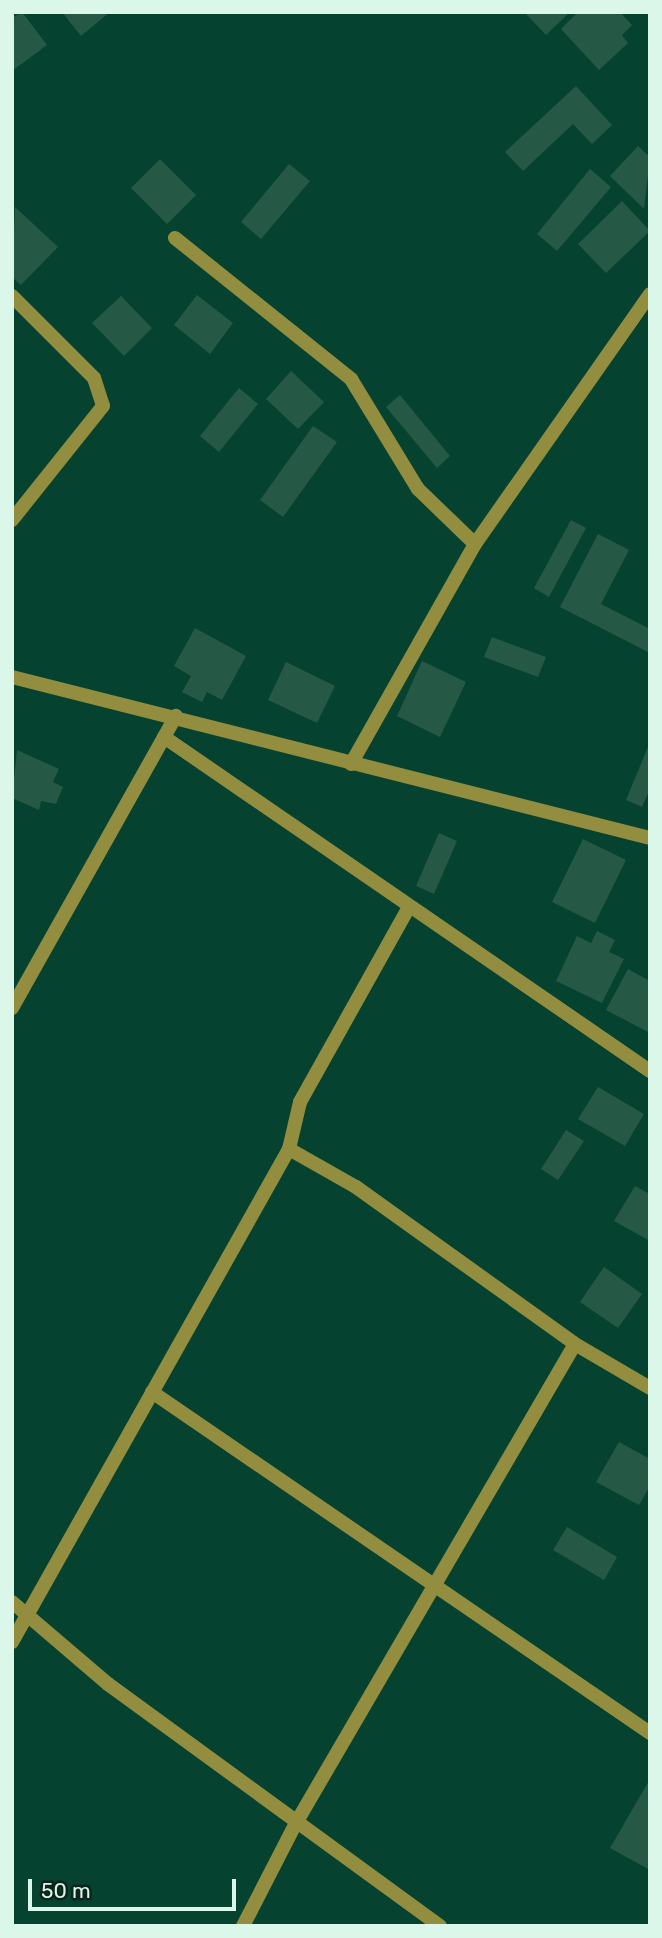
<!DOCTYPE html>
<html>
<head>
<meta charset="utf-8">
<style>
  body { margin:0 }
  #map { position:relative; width:662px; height:1938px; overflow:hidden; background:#05422f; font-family:Rubik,sans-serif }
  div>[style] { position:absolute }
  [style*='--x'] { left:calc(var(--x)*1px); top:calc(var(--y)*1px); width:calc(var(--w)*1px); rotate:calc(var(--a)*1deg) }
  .building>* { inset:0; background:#265945 }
  .minor>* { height:14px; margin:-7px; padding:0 7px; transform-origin:7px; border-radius:7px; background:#928d3f }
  span { translate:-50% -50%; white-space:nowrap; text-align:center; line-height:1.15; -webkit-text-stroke:5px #0d241b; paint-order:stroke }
  .frame { position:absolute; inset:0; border:14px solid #dbf7ea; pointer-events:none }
  .scale { position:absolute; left:28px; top:1879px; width:208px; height:32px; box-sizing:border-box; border:4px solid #dbf7ea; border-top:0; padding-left:9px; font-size:21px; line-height:24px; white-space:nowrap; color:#dbf7ea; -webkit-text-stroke:5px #0d241b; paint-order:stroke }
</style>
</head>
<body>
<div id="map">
  <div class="building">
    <i style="clip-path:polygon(22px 12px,47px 45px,12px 71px,12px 18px)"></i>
    <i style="clip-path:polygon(62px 12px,110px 12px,81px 36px)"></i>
    <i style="clip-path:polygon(524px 12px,570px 12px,546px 35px)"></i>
    <i style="clip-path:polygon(578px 12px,620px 12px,632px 25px,622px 35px,628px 43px,599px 70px,561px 29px)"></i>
    <i style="clip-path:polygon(576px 86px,612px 125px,592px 144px,573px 124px,523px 171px,505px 152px)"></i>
    <i style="clip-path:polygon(638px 146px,650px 157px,644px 209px,610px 176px)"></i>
    <i style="clip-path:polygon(160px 159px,196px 195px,167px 224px,131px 188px)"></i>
    <i style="clip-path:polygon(289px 164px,310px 181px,261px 239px,241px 222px)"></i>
    <i style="clip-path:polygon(590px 169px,611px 187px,557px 251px,537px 234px)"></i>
    <i style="clip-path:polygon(622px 201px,650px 231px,606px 273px,578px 244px)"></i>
    <i style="clip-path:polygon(15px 207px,58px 247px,21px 285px,12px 277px)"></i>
    <i style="clip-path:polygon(197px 295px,233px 323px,210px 354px,174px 325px)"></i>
    <i style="clip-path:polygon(121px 296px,152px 328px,124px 356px,92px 323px)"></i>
    <i style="clip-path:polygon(291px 371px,324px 402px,298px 429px,266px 399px)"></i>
    <i style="clip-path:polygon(239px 388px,258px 404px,219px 452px,200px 436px)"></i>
    <i style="clip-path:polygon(400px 395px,450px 456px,437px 468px,386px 407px)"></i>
    <i style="clip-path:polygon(313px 426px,337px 442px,283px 517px,260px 500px)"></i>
    <i style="clip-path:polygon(571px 520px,586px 528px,549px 597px,534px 588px)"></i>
    <i style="clip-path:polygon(598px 534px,629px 550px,601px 604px,650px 629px,650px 653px,560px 607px)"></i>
    <i style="clip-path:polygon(195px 628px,246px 656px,222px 700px,207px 692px,202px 702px,182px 692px,191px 676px,174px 666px)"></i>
    <i style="clip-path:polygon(492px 637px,546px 657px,538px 677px,484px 657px)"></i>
    <i style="clip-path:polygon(422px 661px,466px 682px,440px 737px,397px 716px)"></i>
    <i style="clip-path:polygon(286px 662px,335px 686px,317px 723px,268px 700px)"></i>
    <i style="clip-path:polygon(650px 742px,650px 789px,642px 807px,626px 800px)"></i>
    <i style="clip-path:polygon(17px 750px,59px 769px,53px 782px,63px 787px,56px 804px,41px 801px,39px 810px,12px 798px)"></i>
    <i style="clip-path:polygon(439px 833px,457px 841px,434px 894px,416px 886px)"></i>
    <i style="clip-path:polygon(583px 839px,626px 860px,595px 923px,552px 902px)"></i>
    <i style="clip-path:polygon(597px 931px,615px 940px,609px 952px,624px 959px,602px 1003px,556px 981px,577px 936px,591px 943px)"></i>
    <i style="clip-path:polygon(628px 969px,650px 981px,650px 1033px,606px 1010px)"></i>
    <i style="clip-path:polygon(598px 1087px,644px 1114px,625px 1146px,578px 1119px)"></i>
    <i style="clip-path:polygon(566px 1130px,584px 1141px,558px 1180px,541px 1169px)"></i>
    <i style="clip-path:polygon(635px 1186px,650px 1194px,650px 1241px,614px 1221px)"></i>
    <i style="clip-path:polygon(604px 1267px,642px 1294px,618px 1328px,580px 1302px)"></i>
    <i style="clip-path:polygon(619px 1442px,650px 1459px,650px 1486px,639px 1505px,596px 1482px)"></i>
    <i style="clip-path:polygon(567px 1527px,617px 1557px,604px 1580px,553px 1550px)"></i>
    <i style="clip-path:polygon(650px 1779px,650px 1870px,610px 1848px)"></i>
  </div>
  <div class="minor">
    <i style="--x:175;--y:238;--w:226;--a:38.7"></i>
    <i style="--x:351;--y:379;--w:129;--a:58.7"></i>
    <i style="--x:418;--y:489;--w:79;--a:44"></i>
    <i style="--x:12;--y:296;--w:116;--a:45"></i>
    <i style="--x:94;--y:378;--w:29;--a:72"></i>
    <i style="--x:103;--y:406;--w:146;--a:128.6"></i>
    <i style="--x:12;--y:677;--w:658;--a:14.16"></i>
    <i style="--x:164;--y:737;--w:590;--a:34.5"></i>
    <i style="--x:351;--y:764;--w:253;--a:-60.6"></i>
    <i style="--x:475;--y:544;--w:305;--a:-55"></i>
    <i style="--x:12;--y:1008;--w:335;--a:-60.7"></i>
    <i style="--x:289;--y:1149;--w:77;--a:29.6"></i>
    <i style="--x:356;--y:1187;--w:269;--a:35.6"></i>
    <i style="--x:575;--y:1344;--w:87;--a:30.4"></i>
    <i style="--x:152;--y:1392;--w:604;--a:34.4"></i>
    <i style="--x:12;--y:1602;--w:126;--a:40.5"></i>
    <i style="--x:108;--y:1684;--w:411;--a:36.1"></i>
    <i style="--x:12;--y:1642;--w:565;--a:-60.67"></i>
    <i style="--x:289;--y:1149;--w:48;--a:-76.8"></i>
    <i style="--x:300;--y:1102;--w:223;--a:-60.8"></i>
    <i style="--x:243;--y:1926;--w:116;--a:-62.8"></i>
    <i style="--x:296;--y:1823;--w:554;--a:-59.78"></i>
  </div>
  <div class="frame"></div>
  <div class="scale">50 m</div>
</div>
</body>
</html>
